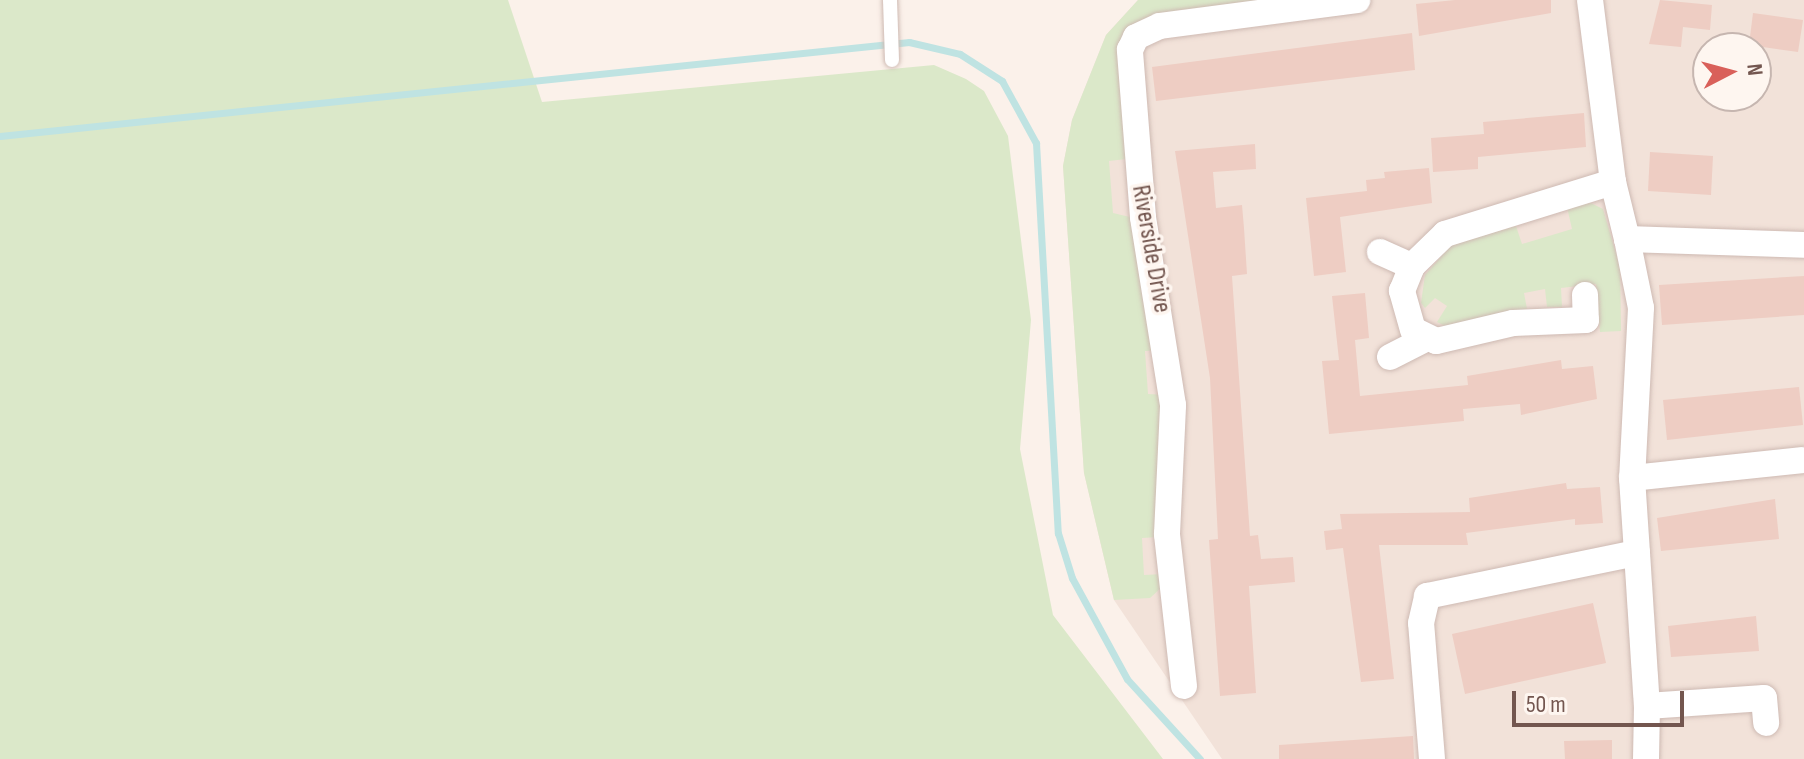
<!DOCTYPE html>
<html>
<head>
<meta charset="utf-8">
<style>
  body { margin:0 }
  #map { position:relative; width:1804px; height:759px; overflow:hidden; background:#fbf1ea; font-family:"Sofia Sans Condensed",sans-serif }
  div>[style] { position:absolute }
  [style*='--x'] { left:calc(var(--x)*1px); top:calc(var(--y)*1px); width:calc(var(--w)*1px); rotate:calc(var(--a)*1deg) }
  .residential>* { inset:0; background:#f2e2d9 }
  .green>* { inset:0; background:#dbe8c9 }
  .stream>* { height:7px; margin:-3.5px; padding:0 3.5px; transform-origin:3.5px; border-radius:3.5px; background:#bfe3e2 }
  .building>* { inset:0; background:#eecdc3 }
  .roads { filter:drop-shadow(0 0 2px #cebab3) drop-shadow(0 0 2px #cebab3) }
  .lane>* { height:14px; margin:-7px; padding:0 7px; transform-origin:7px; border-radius:7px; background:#fff }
  .street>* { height:26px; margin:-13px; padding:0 13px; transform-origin:13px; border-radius:13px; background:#fff }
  span { translate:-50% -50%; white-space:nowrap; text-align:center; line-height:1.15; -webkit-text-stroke:7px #fef6f0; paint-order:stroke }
  .street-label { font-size:26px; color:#73564f }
  .north { position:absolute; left:1692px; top:32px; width:80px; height:80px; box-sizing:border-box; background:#fef6f0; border:2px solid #c6b6b0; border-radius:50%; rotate:84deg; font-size:22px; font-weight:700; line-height:32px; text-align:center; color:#73564f }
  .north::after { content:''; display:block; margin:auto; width:28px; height:36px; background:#d9605a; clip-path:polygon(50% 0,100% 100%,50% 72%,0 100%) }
  .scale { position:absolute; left:1512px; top:691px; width:172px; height:36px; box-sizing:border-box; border:4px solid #73564f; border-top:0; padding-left:10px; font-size:24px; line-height:28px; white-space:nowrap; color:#73564f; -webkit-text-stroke:6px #fef6f0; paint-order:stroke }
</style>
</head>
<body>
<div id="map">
  <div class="residential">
    <i style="clip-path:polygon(evenodd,1138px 0,1804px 0,1804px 759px,1222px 759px,1114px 600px,1084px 473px,1063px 166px,1072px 120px,1106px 35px,1138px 0,1708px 48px,1756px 48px,1756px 96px,1708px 96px,1708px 48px)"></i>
  </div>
  <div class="green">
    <i style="clip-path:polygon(0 0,508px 0,542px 102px,934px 65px,966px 79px,984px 91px,1008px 136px,1031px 320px,1020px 449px,1053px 615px,1163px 759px,0 759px)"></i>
    <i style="clip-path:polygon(1138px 0,1260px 0,1167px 13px,1120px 50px,1126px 159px,1109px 161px,1113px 213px,1134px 218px,1164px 350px,1145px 351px,1148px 394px,1166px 395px,1159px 537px,1142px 538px,1144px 575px,1163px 574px,1161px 588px,1150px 598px,1114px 600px,1084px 473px,1063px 166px,1072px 120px,1106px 35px)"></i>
    <i style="clip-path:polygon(1591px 203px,1603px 209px,1620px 267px,1621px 331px,1600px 332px,1596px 284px,1561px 288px,1562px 307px,1547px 307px,1545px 289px,1524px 293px,1527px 309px,1445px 326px,1437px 322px,1447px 306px,1435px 298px,1425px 308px,1421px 303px,1425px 275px,1452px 244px,1516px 226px,1522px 244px,1572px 229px,1567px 207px)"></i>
  </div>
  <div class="stream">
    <i style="--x:0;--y:136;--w:914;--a:-5.9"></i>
    <i style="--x:909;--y:42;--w:52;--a:13.2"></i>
    <i style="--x:960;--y:54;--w:50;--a:32.7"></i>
    <i style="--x:1002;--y:81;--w:71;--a:61.3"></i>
    <i style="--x:1036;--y:143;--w:391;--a:86.8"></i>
    <i style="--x:1058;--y:533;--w:47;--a:72.7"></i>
    <i style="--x:1072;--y:578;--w:115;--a:61.4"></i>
    <i style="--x:1127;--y:679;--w:108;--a:47.6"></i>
  </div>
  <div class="building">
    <i style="clip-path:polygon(1455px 0,1551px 0,1551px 13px,1419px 36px,1416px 4px)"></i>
    <i style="clip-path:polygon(1660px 0,1712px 5px,1710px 30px,1683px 27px,1681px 47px,1649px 44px)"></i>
    <i style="clip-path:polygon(1753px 13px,1803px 20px,1798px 52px,1749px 45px)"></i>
    <i style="clip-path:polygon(1412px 33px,1415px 70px,1156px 101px,1152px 67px)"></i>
    <i style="clip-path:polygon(1584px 113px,1586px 147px,1478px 157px,1478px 169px,1433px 172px,1431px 138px,1484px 134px,1483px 122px)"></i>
    <i style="clip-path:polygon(1255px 144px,1256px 169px,1213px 172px,1216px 208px,1242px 205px,1244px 228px,1247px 274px,1232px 276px,1250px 536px,1258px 535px,1261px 559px,1293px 557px,1295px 582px,1249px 586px,1256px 693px,1220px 696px,1209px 540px,1218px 539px,1210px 378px,1175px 151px)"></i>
    <i style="clip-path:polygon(1650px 152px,1713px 156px,1711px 195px,1648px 191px)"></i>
    <i style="clip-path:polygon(1429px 168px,1432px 203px,1340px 217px,1346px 272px,1314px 276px,1306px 198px,1367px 191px,1366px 180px,1385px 178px,1384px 172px)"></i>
    <i style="clip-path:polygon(1804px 276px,1804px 315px,1662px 325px,1659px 285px)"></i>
    <i style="clip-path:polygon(1365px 293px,1369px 338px,1355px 340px,1360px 396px,1468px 385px,1467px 376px,1561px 360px,1562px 369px,1593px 366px,1597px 399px,1521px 415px,1520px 404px,1463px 409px,1464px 421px,1329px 434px,1322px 361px,1339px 360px,1332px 296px)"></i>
    <i style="clip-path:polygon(1799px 387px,1803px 425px,1667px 440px,1663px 400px)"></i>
    <i style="clip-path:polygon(1566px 483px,1567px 489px,1600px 487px,1603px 523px,1575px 525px,1575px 519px,1466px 533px,1468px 545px,1379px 545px,1394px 679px,1361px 682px,1343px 548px,1326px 550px,1324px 531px,1342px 529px,1340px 514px,1470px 512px,1469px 498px)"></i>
    <i style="clip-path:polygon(1775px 499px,1779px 539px,1661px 551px,1657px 518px)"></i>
    <i style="clip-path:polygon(1593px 603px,1606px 663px,1465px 694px,1452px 634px)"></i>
    <i style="clip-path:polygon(1756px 616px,1759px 651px,1671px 657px,1668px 626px)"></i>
    <i style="clip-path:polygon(1413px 736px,1414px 759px,1279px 759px,1279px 745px)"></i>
    <i style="clip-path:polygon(1612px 740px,1612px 759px,1565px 759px,1564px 741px)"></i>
  </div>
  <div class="roads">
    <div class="lane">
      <i style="--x:890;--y:0;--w:60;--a:88.1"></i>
    </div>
    <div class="street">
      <i style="--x:1613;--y:182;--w:59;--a:76.2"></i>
      <i style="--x:1627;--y:239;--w:177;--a:1.9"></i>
      <i style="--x:1627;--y:239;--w:70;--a:78.5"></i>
      <i style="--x:1641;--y:308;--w:170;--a:93"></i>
      <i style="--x:1632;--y:478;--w:171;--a:-6"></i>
      <i style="--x:1380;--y:252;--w:35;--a:24"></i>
      <i style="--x:1585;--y:295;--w:25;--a:88"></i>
      <i style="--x:1586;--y:320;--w:73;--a:177.6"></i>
      <i style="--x:1513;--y:323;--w:79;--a:166.8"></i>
      <i style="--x:1436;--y:341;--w:25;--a:-154"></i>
      <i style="--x:1413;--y:330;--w:41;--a:-105.8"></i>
      <i style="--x:1402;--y:291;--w:27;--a:-68"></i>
      <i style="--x:1412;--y:266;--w:46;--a:-44.1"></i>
      <i style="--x:1445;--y:234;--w:176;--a:-17.2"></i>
      <i style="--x:1613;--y:182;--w:183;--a:-97.2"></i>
      <i style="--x:1390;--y:357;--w:38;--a:-27"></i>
      <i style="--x:1637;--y:553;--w:153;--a:86.3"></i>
      <i style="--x:1647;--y:706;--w:117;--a:-3.9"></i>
      <i style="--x:1764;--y:698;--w:25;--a:85"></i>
      <i style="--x:1184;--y:686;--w:153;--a:-96.4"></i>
      <i style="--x:1167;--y:534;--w:129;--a:-87.3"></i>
      <i style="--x:1173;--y:405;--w:190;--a:-99.1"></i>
      <i style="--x:1143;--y:217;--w:168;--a:-94.5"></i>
      <i style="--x:1130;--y:50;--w:14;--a:-65"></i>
      <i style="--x:1136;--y:37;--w:26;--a:-25"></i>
      <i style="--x:1160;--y:26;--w:199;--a:-7.5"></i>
      <i style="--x:1432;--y:759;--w:136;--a:-94.6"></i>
      <i style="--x:1421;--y:623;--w:28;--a:-77"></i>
      <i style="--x:1427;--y:596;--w:214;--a:-11.6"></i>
      <i style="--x:1637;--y:553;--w:75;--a:-93.8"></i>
      <i style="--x:1646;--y:759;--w:53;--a:-88.9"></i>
    </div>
  </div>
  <div class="street-label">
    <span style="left:1151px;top:249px;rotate:80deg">Riverside Drive</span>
  </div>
  <div class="north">N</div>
  <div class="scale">50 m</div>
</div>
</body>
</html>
